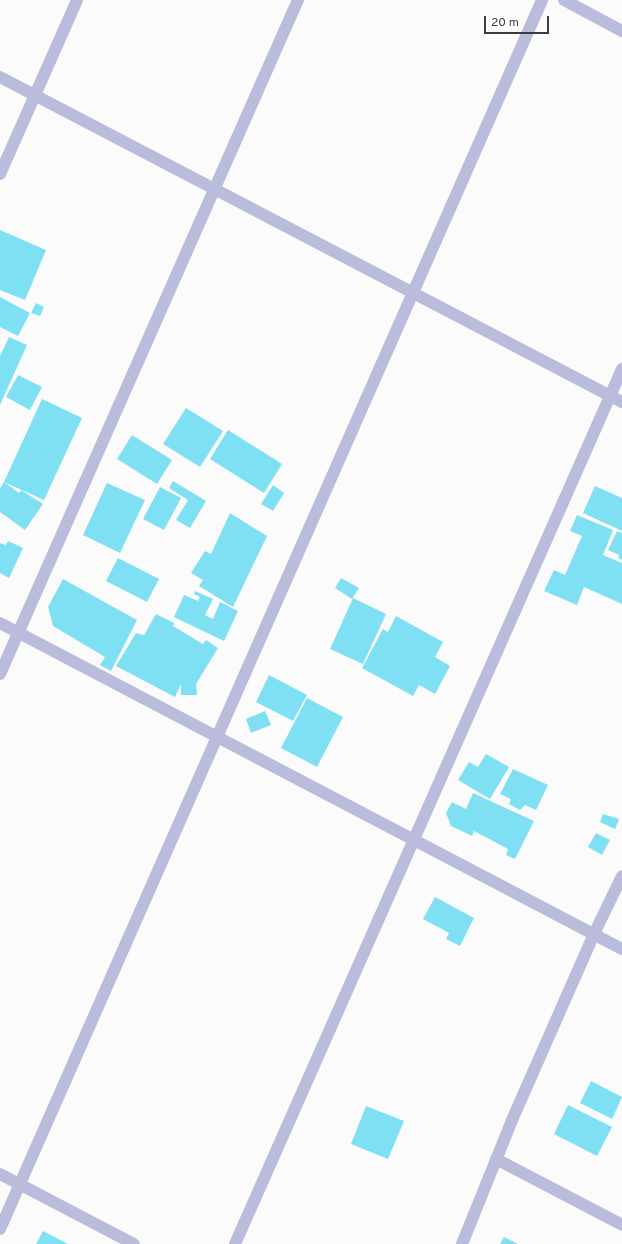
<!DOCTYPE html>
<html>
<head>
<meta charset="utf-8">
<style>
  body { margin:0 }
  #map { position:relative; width:622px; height:1244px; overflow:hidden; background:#fbfbfb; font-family:Overpass,sans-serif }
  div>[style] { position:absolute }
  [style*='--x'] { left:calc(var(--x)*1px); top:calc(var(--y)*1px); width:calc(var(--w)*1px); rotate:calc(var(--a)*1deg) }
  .building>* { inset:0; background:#7fe0f3 }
  .minor>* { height:12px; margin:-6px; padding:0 6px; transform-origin:6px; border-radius:6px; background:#b9bcda }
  span { translate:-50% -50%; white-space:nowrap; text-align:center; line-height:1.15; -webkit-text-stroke:3px #fff; paint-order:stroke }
  .scale { position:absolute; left:484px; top:16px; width:65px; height:18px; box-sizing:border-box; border:2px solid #363e45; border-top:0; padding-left:5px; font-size:12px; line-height:14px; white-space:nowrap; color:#363e45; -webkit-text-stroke:3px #fff; paint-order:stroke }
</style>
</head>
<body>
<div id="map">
  <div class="building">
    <i style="clip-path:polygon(0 230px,46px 250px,25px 300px,0 290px)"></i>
    <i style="clip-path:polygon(0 297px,30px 313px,18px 336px,0 327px)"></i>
    <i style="clip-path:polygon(36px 303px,44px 307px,40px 316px,31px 313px)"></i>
    <i style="clip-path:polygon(9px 337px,27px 345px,0 405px,0 356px)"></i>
    <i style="clip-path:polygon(18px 375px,42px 387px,30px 410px,6px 397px)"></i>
    <i style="clip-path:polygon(42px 399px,82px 418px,44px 500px,4px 482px)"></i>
    <i style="clip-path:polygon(186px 408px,223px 431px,200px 467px,163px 444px)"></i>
    <i style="clip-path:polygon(228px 430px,282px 464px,264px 493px,210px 459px)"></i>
    <i style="clip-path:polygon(132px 435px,172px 460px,157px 484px,117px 459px)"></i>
    <i style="clip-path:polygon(173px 481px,206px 501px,190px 528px,176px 520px,188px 500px,169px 488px)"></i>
    <i style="clip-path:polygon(4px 482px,19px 493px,21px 490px,43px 504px,25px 530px,0 512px,0 489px)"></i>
    <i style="clip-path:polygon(107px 483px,145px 500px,120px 553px,83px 535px)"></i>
    <i style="clip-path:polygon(273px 485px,284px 493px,273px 511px,261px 504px)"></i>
    <i style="clip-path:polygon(595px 486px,622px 498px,622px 531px,583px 513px)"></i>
    <i style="clip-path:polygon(160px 487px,181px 498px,164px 530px,143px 519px)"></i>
    <i style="clip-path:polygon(230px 513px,267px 536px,233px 607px,199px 586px,203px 580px,191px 573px,205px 551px,211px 554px)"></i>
    <i style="clip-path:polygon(577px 515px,613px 530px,603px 555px,622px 563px,622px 604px,584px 587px,577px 605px,544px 591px,554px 570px,565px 575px,582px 536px,570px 531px)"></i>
    <i style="clip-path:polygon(617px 531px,622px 533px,622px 560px,618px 558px,619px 555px,608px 550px)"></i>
    <i style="clip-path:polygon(8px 541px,23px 548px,9px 578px,0 573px,0 543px,6px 545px)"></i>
    <i style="clip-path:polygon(118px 558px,159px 579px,147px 602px,106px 581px)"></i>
    <i style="clip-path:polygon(341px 578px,359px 588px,352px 599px,335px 588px)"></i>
    <i style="clip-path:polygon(63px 579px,137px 620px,111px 671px,100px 665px,105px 657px,53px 626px,48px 607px)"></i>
    <i style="clip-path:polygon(195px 591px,213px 599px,205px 615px,213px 619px,220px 602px,238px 611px,224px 641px,174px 617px,184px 595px,198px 601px,200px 597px,194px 594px)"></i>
    <i style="clip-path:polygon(353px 598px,386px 614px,363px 664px,330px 649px)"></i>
    <i style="clip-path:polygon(156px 614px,174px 623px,173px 626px,203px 644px,206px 640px,218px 648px,196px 684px,197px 695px,181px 695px,181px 684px,175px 697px,116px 666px,136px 633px,144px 635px)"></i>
    <i style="clip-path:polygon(396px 616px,443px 642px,435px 657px,450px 666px,435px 694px,419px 685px,413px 696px,362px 668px,383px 629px,388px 632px)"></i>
    <i style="clip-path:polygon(269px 675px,307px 695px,293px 721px,256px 702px)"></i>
    <i style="clip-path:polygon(307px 698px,343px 717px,317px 767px,281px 748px)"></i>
    <i style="clip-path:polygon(265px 711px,271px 725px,251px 733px,246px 719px)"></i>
    <i style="clip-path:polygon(486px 754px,509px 767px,490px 799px,458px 780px,469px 762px,478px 767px)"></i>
    <i style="clip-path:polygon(513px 769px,548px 785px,536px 810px,525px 805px,520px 810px,509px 804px,511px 799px,500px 794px)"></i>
    <i style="clip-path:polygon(473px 793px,534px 821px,515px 859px,506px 855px,508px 849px,474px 831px,472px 836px,451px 826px,446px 813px,452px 802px,466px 809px)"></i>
    <i style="clip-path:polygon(603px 814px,619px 819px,615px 829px,600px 822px)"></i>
    <i style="clip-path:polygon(596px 833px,610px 840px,602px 855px,588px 847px)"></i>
    <i style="clip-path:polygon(435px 897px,474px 918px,460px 946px,446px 939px,449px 933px,423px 919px)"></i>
    <i style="clip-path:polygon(591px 1081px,622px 1097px,612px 1119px,580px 1103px)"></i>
    <i style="clip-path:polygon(568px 1105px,612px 1127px,597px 1156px,554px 1134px)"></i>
    <i style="clip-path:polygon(366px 1106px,404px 1121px,388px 1159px,351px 1144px)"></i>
    <i style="clip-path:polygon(43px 1231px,68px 1244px,36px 1244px)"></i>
    <i style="clip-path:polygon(504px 1237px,518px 1244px,500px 1244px)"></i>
  </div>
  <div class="minor">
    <i style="--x:564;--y:0;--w:66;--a:28.1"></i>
    <i style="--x:0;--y:77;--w:702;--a:27.59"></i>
    <i style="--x:0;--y:174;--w:190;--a:-66.1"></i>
    <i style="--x:0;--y:623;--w:702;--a:27.66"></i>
    <i style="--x:0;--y:674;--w:737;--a:-66.15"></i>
    <i style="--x:496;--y:1159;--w:142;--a:27.6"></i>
    <i style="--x:0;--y:1174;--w:151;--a:27.6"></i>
    <i style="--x:0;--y:1229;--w:1343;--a:-66.2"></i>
    <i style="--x:235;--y:1244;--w:957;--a:-66.14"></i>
    <i style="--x:462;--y:1244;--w:134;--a:-68"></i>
    <i style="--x:512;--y:1120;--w:203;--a:-66.2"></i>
    <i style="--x:594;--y:934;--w:64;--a:-64.2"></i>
  </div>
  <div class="scale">20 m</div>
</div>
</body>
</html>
